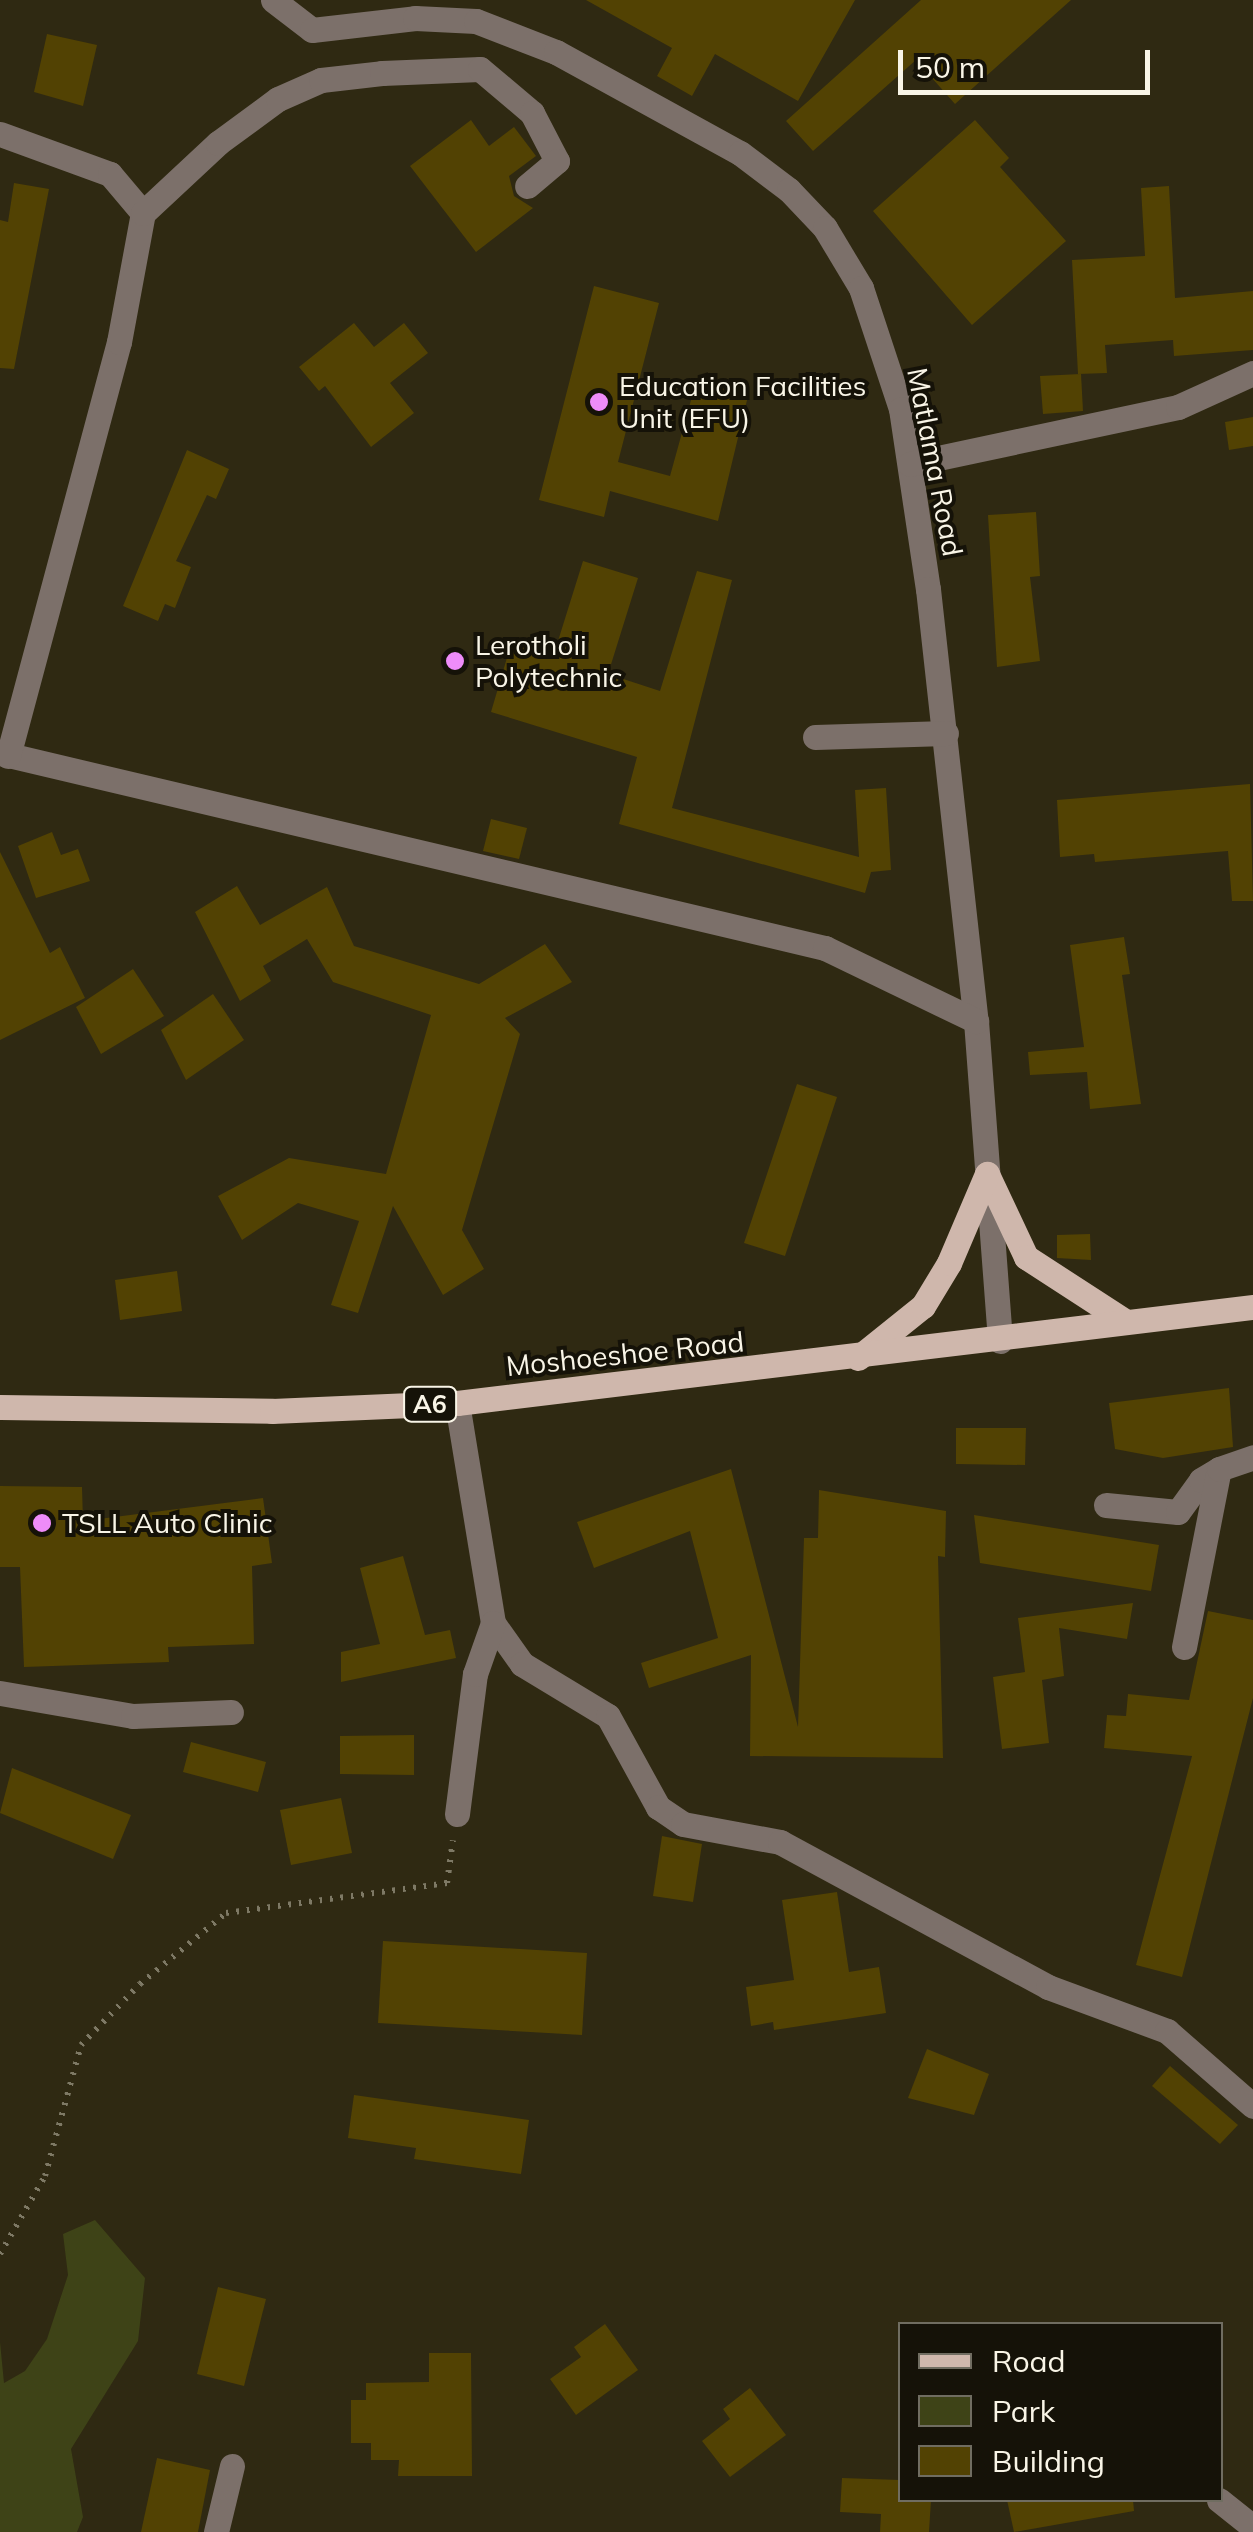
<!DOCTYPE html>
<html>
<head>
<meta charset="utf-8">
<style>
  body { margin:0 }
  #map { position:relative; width:1253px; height:2532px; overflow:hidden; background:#2f2912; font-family:Mulish,sans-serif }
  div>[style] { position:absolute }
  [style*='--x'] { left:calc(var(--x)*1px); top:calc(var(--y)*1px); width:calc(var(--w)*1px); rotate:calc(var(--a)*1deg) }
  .green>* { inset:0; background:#3e4317 }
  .building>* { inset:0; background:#524203 }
  .path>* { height:6px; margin-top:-3px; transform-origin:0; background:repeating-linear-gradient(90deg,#7e7965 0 2.5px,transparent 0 10.5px) }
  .minor>* { height:25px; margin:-12.5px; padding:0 12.5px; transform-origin:12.5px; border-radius:12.5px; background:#7c706a }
  .major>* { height:25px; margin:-12.5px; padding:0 12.5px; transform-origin:12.5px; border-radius:12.5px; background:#cfb7ac }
  .dots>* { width:28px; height:28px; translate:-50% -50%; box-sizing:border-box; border:5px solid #151208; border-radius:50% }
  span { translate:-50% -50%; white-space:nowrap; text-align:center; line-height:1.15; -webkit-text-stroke:8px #151208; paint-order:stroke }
  .shield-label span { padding:2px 8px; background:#151208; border:2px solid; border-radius:8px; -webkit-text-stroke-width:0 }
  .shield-label { font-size:25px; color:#f9f5e7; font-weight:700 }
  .poi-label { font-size:28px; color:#f9f5e7 }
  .left { translate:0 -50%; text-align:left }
  .street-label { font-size:28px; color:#f9f5e7 }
  .legend { position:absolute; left:898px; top:2322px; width:325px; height:180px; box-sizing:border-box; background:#151208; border:2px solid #706d61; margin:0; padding:12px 18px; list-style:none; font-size:30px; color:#f9f5e7 }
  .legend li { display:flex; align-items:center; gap:20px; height:50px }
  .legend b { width:50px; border:2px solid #706d61 }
  .scale { position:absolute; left:898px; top:50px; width:252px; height:45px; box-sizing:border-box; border:5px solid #f9f5e7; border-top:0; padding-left:12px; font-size:30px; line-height:35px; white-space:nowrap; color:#f9f5e7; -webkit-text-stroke:8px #151208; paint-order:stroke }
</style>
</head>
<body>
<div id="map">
  <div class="green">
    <i style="clip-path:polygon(95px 2220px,145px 2278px,138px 2341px,71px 2449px,83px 2517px,77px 2532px,0 2532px,0 2342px,4px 2383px,25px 2371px,47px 2339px,68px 2275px,63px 2234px)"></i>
  </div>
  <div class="building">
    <i style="clip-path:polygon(586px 0,855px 0,798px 101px,715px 54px,692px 96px,657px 76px,672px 48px)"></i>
    <i style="clip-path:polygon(921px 0,1071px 0,955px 104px,916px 60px,813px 151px,786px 121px)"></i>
    <i style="clip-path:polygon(47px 34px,97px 45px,83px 106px,34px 92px)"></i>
    <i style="clip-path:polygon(471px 120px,489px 146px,514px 127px,536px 156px,509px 176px,514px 196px,533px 208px,476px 252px,410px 166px)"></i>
    <i style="clip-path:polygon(975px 120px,1009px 158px,1000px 167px,1066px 241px,972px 325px,873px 211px)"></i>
    <i style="clip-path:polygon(14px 183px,49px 189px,14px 369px,0 368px,0 220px,8px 222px)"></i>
    <i style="clip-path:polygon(1169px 186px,1175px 298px,1253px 291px,1253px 350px,1174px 356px,1173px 340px,1105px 345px,1107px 373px,1078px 374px,1072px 260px,1145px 256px,1141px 188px)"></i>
    <i style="clip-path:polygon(594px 286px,659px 303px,618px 462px,670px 476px,696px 382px,748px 396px,718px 521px,610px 491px,604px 517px,539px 500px)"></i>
    <i style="clip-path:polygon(354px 323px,374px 347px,404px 323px,428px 353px,390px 383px,414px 413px,371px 447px,325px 386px,319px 391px,299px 367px)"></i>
    <i style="clip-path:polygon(1081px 374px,1083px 411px,1043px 414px,1040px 376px)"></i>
    <i style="clip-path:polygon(1253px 417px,1253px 446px,1229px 450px,1225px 422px)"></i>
    <i style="clip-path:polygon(187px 450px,229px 469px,216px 499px,207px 495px,176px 561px,191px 567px,175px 608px,165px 604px,158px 621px,123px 606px)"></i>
    <i style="clip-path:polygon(1036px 512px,1040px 576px,1030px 577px,1040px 661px,997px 667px,988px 515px)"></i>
    <i style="clip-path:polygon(583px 561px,638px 578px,608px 674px,660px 691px,697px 571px,732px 580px,672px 808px,859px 857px,855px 790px,886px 788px,891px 870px,871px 872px,865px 893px,619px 824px,637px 757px,491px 712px,511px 644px,553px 657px)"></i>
    <i style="clip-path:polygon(1250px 784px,1253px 901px,1232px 901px,1228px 851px,1095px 862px,1094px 854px,1060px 857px,1057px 800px)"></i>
    <i style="clip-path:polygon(491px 819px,527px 828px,519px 859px,483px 851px)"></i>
    <i style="clip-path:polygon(52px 832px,61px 855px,78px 849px,90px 881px,36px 898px,18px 846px)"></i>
    <i style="clip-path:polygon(0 852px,50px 953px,60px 947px,85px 998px,0 1040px)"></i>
    <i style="clip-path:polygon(237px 886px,260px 925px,327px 887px,354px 946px,479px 984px,545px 944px,572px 982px,505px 1018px,520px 1034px,462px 1230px,484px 1269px,443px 1295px,393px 1206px,358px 1313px,331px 1305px,359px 1221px,298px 1203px,242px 1240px,218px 1196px,289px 1158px,386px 1174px,431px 1015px,333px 982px,307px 939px,263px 966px,271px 981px,240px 1001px,195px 912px)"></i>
    <i style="clip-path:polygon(1124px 937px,1130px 974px,1122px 975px,1141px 1104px,1090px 1109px,1087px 1072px,1030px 1075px,1028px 1052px,1084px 1047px,1070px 945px)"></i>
    <i style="clip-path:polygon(133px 969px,164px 1016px,101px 1054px,76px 1007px)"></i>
    <i style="clip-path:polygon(213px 994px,244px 1040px,186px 1080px,161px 1030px)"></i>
    <i style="clip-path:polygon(797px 1084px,837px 1097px,785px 1256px,744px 1243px)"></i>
    <i style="clip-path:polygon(1090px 1234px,1091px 1260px,1057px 1258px,1057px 1235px)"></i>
    <i style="clip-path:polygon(177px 1271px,182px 1311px,120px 1320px,115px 1280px)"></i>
    <i style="clip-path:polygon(1229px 1388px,1233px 1447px,1163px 1458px,1115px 1449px,1109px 1403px)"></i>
    <i style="clip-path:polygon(956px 1428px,1026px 1428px,1025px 1465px,956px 1464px)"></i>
    <i style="clip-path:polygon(731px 1469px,798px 1727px,804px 1538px,818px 1538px,819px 1490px,946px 1511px,945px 1557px,938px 1556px,943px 1758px,750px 1756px,751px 1655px,649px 1688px,641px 1663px,718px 1638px,690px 1531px,594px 1568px,577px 1522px)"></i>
    <i style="clip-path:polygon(0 1486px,82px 1487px,83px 1521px,263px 1498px,272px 1563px,252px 1566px,254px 1644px,168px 1647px,169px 1662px,24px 1667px,20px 1567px,0 1567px)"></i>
    <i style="clip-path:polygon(974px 1515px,1159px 1545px,1151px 1591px,980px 1563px)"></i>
    <i style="clip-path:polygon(403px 1556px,425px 1635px,450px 1630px,456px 1658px,341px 1682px,341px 1652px,380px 1644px,360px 1568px)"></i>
    <i style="clip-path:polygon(1133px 1603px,1127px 1639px,1059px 1628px,1064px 1676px,1042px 1680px,1049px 1743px,1002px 1749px,993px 1677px,1025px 1672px,1018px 1618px)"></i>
    <i style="clip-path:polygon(1208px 1611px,1253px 1620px,1253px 1698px,1182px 1977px,1136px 1965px,1192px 1756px,1104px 1748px,1107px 1715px,1126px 1716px,1128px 1694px,1189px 1700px)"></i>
    <i style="clip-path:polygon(414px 1735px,414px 1775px,340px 1774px,340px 1736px)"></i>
    <i style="clip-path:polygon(191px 1742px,266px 1762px,258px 1792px,183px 1772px)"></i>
    <i style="clip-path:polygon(12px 1768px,131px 1815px,113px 1859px,0 1813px)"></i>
    <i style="clip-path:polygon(341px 1798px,352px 1853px,291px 1865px,280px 1810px)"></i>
    <i style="clip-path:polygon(662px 1836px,702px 1844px,693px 1902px,653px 1896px)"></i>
    <i style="clip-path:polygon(837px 1892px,849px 1972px,879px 1967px,886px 2013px,774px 2030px,773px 2022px,751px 2026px,746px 1987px,794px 1980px,782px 1900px)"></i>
    <i style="clip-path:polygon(383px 1941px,587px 1953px,582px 2035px,378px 2023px)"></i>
    <i style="clip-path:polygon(927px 2049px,989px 2074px,974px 2115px,908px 2098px)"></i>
    <i style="clip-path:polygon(1170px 2066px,1238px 2125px,1220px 2144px,1152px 2086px)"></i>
    <i style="clip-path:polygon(354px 2095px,529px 2120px,521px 2174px,414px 2159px,416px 2148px,348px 2138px)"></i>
    <i style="clip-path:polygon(218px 2287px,266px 2299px,244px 2386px,197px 2374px)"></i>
    <i style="clip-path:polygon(605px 2324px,638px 2370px,576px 2415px,550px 2379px,581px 2357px,574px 2347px)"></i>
    <i style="clip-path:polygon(429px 2353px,471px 2353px,472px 2476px,398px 2476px,399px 2460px,371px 2460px,371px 2443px,351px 2443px,351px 2400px,366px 2400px,366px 2383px,429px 2382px)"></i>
    <i style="clip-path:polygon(750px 2388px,786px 2435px,730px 2477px,702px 2441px,730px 2419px,723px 2409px)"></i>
    <i style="clip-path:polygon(157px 2458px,210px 2470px,198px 2532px,141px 2532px)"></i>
    <i style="clip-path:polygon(842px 2478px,900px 2480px,900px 2500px,931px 2500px,929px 2532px,880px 2532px,881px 2514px,840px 2512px)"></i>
    <i style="clip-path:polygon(1007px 2500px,1133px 2500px,1134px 2511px,1014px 2532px)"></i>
  </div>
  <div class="path">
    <i style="--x:0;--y:2254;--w:90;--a:-60"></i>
    <i style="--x:45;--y:2176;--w:136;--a:-74.6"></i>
    <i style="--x:81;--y:2045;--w:85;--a:-46"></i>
    <i style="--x:140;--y:1984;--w:112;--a:-39.5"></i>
    <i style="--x:226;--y:1913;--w:223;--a:-7.7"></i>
    <i style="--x:447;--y:1883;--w:43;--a:-82.1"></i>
  </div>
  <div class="minor">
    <i style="--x:273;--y:0;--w:49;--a:37.6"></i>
    <i style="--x:312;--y:30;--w:104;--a:-6.6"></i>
    <i style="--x:415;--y:18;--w:61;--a:2.8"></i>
    <i style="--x:476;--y:21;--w:86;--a:21.2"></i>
    <i style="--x:556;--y:52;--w:210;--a:28.8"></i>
    <i style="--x:740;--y:153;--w:61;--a:37.1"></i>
    <i style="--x:789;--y:190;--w:52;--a:46.5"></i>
    <i style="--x:825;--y:228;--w:70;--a:59"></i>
    <i style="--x:861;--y:288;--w:127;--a:71.7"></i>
    <i style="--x:901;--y:409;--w:182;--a:81.5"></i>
    <i style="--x:928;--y:589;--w:435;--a:83.7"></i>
    <i style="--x:976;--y:1021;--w:321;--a:85.7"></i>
    <i style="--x:0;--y:134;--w:117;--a:20"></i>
    <i style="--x:110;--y:174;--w:51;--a:49.8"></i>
    <i style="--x:910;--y:464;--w:274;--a:-12"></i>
    <i style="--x:1178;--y:407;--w:82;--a:-24.4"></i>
    <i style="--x:815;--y:737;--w:131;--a:-1.7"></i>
    <i style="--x:0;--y:753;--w:848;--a:13.3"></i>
    <i style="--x:825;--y:948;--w:168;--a:25.8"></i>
    <i style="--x:8;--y:756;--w:429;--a:-75"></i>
    <i style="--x:119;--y:342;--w:131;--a:-79.5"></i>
    <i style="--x:143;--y:213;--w:103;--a:-43"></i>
    <i style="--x:218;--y:143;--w:74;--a:-36.3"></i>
    <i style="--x:278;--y:99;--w:47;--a:-23.8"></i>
    <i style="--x:321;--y:80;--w:61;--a:-6.5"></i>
    <i style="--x:382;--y:73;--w:98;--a:-2.3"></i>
    <i style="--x:480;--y:69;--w:68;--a:40.2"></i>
    <i style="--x:532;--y:113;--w:54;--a:62.5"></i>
    <i style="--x:557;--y:161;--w:39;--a:140"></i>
    <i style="--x:457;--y:1403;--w:223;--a:80.7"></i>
    <i style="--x:493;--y:1623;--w:50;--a:54.7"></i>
    <i style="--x:522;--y:1664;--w:100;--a:31.2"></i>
    <i style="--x:608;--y:1716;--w:104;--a:61.2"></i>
    <i style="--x:658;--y:1807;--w:30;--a:34"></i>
    <i style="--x:683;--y:1824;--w:99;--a:10.5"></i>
    <i style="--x:780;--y:1842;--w:305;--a:28.4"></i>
    <i style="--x:1048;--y:1987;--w:127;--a:20.3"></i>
    <i style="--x:1167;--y:2031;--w:114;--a:41.1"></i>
    <i style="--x:1106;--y:1505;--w:72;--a:5.6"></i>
    <i style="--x:1178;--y:1512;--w:39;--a:-54"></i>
    <i style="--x:1201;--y:1480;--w:21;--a:-31"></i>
    <i style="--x:1184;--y:1647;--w:181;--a:-78.9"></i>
    <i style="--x:1219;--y:1469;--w:36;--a:-19"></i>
    <i style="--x:0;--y:1693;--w:135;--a:9.8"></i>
    <i style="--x:133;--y:1716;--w:98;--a:-2.3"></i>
    <i style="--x:457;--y:1814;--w:141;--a:-82.7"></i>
    <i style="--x:475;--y:1674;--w:54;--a:-70.6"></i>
    <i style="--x:1219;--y:2500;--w:43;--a:38.5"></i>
    <i style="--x:216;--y:2532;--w:68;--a:-76.4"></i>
  </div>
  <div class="major">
    <i style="--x:987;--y:1174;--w:92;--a:64.8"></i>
    <i style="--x:1026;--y:1257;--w:119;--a:33"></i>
    <i style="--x:858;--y:1358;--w:83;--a:-38.7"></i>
    <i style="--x:923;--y:1306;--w:50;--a:-58.8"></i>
    <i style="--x:949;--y:1263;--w:97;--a:-66.9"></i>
    <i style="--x:0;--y:1407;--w:272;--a:0.8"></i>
    <i style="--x:272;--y:1411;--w:185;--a:-2.5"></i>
    <i style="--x:457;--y:1403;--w:802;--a:-6.88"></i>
  </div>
  <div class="dots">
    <i style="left:599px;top:402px;background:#ee8cf9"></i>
    <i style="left:455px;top:661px;background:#ee8cf9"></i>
    <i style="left:42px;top:1523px;background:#ee8cf9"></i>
  </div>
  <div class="shield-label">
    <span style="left:430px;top:1404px">A6</span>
  </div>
  <div class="poi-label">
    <span class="left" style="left:619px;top:402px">Education Facilities<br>Unit (EFU)</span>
    <span class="left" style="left:475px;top:661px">Lerotholi<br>Polytechnic</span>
    <span class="left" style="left:62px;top:1523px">TSLL Auto Clinic</span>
  </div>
  <div class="street-label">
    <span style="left:935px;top:462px;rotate:79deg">Matlama Road</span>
    <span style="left:625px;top:1354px;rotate:-6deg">Moshoeshoe Road</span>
  </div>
  <ul class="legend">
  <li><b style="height:12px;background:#cfb7ac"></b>Road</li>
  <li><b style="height:28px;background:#3e4317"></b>Park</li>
  <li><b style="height:28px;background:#524203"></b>Building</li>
  </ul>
  <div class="scale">50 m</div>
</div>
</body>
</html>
